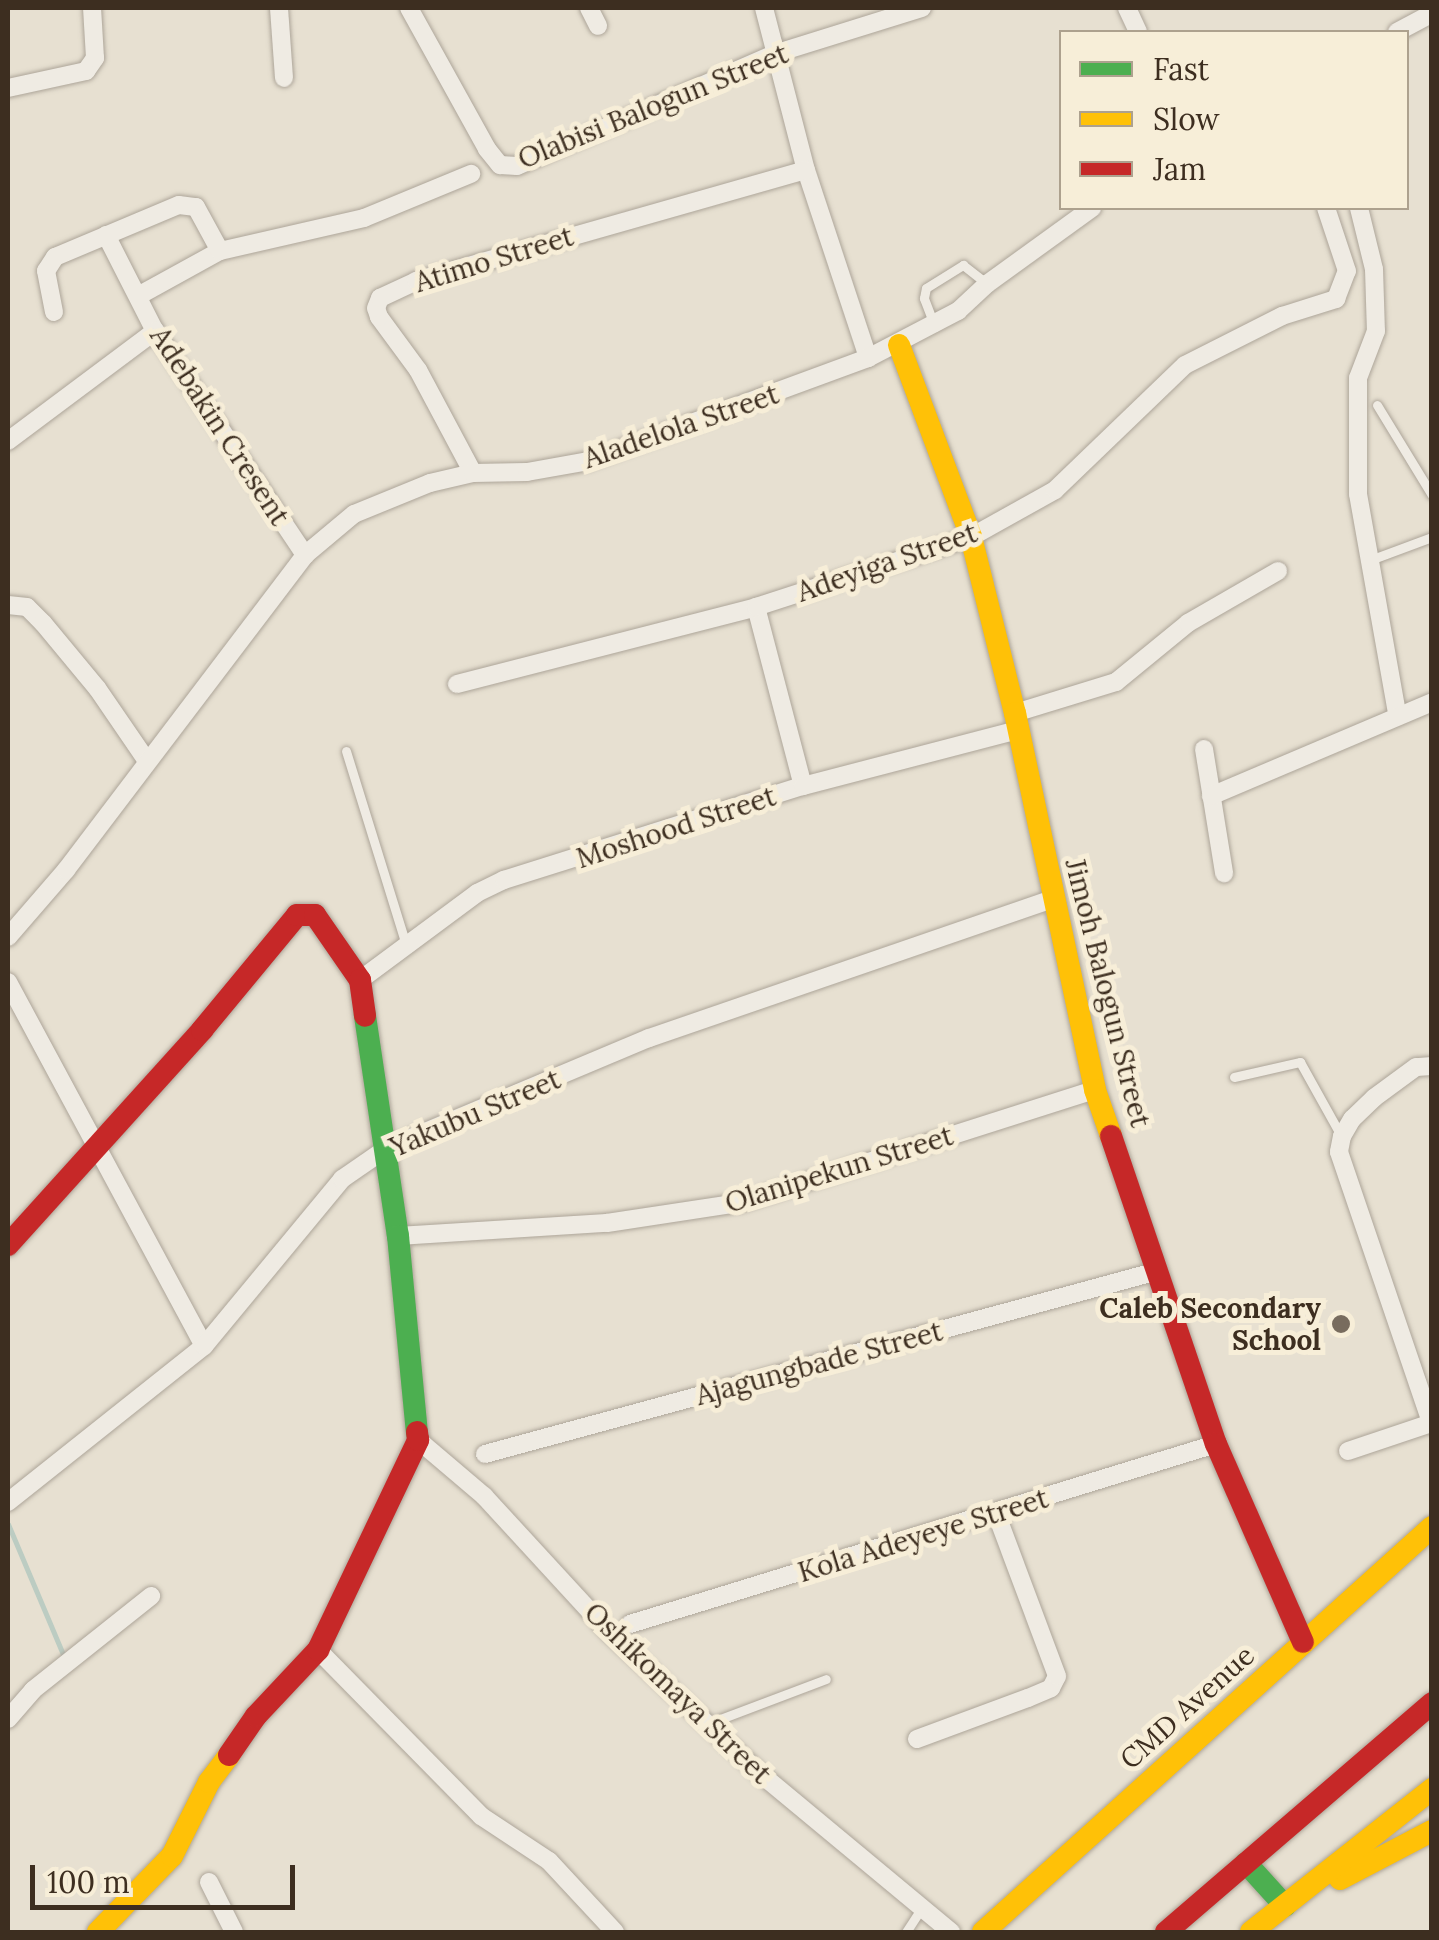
<!DOCTYPE html>
<html>
<head>
<meta charset="utf-8">
<style>
  body { margin:0 }
  #map { position:relative; width:1439px; height:1940px; overflow:hidden; background:#e7e0d1; font-family:Lora,serif }
  div>[style] { position:absolute }
  [style*='--x'] { left:calc(var(--x)*1px); top:calc(var(--y)*1px); width:calc(var(--w)*1px); rotate:calc(var(--a)*1deg) }
  .stream>* { height:5px; margin:-2.5px; padding:0 2.5px; transform-origin:2.5px; border-radius:2.5px; background:#bcccc2 }
  .roads { filter:drop-shadow(0 0 2px #ada599) drop-shadow(0 0 2px #ada599) }
  .lane>* { height:9px; margin:-4.5px; padding:0 4.5px; transform-origin:4.5px; border-radius:4.5px; background:#efebe3 }
  .street>* { height:18px; margin:-9px; padding:0 9px; transform-origin:9px; border-radius:9px; background:#efebe3 }
  .fast>* { height:22px; margin:-11px; padding:0 11px; transform-origin:11px; border-radius:11px; background:#4caf50 }
  .slow>* { height:22px; margin:-11px; padding:0 11px; transform-origin:11px; border-radius:11px; background:#ffc107 }
  .jam>* { height:22px; margin:-11px; padding:0 11px; transform-origin:11px; border-radius:11px; background:#c62828 }
  .dots>* { width:28px; height:28px; translate:-50% -50%; box-sizing:border-box; border:5px solid #f7eed8; border-radius:50% }
  span { translate:-50% -50%; white-space:nowrap; text-align:center; line-height:1.15; -webkit-text-stroke:10px #f7eed8; paint-order:stroke }
  .street-label { font-size:28px; color:#3d2e20 }
  .poi-label { font-size:28px; color:#3d2e20; font-weight:700 }
  .right { translate:-100% -50%; text-align:right }
  .frame { position:absolute; inset:0; border:10px solid #3d2e20; pointer-events:none }
  .legend { position:absolute; left:1059px; top:30px; width:350px; height:180px; box-sizing:border-box; background:#f7eed8; border:2px solid #ada18e; margin:0; padding:12px 18px; list-style:none; font-size:30px; color:#3d2e20 }
  .legend li { display:flex; align-items:center; gap:20px; height:50px }
  .legend b { width:50px; border:2px solid #ada18e }
  .scale { position:absolute; left:30px; top:1865px; width:265px; height:45px; box-sizing:border-box; border:5px solid #3d2e20; border-top:0; padding-left:12px; font-size:30px; line-height:35px; white-space:nowrap; color:#3d2e20; -webkit-text-stroke:8px #f7eed8; paint-order:stroke }
</style>
</head>
<body>
<div id="map">
  <div class="stream">
    <i style="--x:8;--y:1524;--w:147;--a:67.1"></i>
  </div>
  <div class="roads">
    <div class="lane">
      <i style="--x:935;--y:327;--w:31;--a:-111"></i>
      <i style="--x:924;--y:298;--w:10;--a:-79"></i>
      <i style="--x:926;--y:288;--w:44;--a:-31.9"></i>
      <i style="--x:963;--y:265;--w:31;--a:38"></i>
      <i style="--x:1377;--y:405;--w:105;--a:58.6"></i>
      <i style="--x:1370;--y:560;--w:66;--a:-20.4"></i>
      <i style="--x:346;--y:751;--w:203;--a:72.8"></i>
      <i style="--x:1234;--y:1077;--w:68;--a:-12.8"></i>
      <i style="--x:1300;--y:1062;--w:82;--a:60.9"></i>
      <i style="--x:707;--y:1724;--w:127;--a:-20.7"></i>
      <i style="--x:906;--y:1932;--w:27;--a:-57"></i>
    </div>
    <div class="street">
      <i style="--x:279;--y:8;--w:70;--a:85.9"></i>
      <i style="--x:409;--y:8;--w:161;--a:61"></i>
      <i style="--x:487;--y:149;--w:21;--a:51"></i>
      <i style="--x:500;--y:165;--w:17;--a:3"></i>
      <i style="--x:517;--y:166;--w:280;--a:-23.5"></i>
      <i style="--x:774;--y:54;--w:155;--a:-17.3"></i>
      <i style="--x:589;--y:8;--w:20;--a:63"></i>
      <i style="--x:764;--y:8;--w:167;--a:75.5"></i>
      <i style="--x:806;--y:170;--w:198;--a:71.7"></i>
      <i style="--x:1127;--y:8;--w:26;--a:65"></i>
      <i style="--x:1397;--y:32;--w:40;--a:-28"></i>
      <i style="--x:8;--y:88;--w:80;--a:-12.3"></i>
      <i style="--x:86;--y:71;--w:16;--a:-55"></i>
      <i style="--x:95;--y:58;--w:50;--a:-93.4"></i>
      <i style="--x:1359;--y:208;--w:63;--a:76.2"></i>
      <i style="--x:1374;--y:269;--w:62;--a:88.2"></i>
      <i style="--x:1376;--y:331;--w:50;--a:111"></i>
      <i style="--x:1358;--y:378;--w:116;--a:90"></i>
      <i style="--x:1358;--y:494;--w:223;--a:79.9"></i>
      <i style="--x:106;--y:235;--w:108;--a:63"></i>
      <i style="--x:155;--y:331;--w:270;--a:56.2"></i>
      <i style="--x:138;--y:296;--w:94;--a:-28.8"></i>
      <i style="--x:220;--y:251;--w:148;--a:-12.9"></i>
      <i style="--x:364;--y:218;--w:116;--a:-22.4"></i>
      <i style="--x:54;--y:312;--w:42;--a:-101"></i>
      <i style="--x:46;--y:271;--w:17;--a:-57"></i>
      <i style="--x:55;--y:257;--w:134;--a:-22.8"></i>
      <i style="--x:179;--y:205;--w:17;--a:7"></i>
      <i style="--x:196;--y:207;--w:50;--a:61.4"></i>
      <i style="--x:8;--y:441;--w:184;--a:-36.8"></i>
      <i style="--x:473;--y:473;--w:117;--a:-118.1"></i>
      <i style="--x:418;--y:370;--w:66;--a:-126.3"></i>
      <i style="--x:379;--y:317;--w:9;--a:-108"></i>
      <i style="--x:376;--y:308;--w:11;--a:-68"></i>
      <i style="--x:380;--y:298;--w:40;--a:-25"></i>
      <i style="--x:416;--y:281;--w:405;--a:-15.9"></i>
      <i style="--x:8;--y:605;--w:19;--a:6"></i>
      <i style="--x:27;--y:607;--w:23;--a:45"></i>
      <i style="--x:43;--y:623;--w:85;--a:50.3"></i>
      <i style="--x:97;--y:688;--w:88;--a:55.6"></i>
      <i style="--x:756;--y:607;--w:185;--a:75.3"></i>
      <i style="--x:457;--y:684;--w:309;--a:-14.4"></i>
      <i style="--x:756;--y:607;--w:226;--a:-18"></i>
      <i style="--x:971;--y:537;--w:96;--a:-29.2"></i>
      <i style="--x:1055;--y:490;--w:180;--a:-43.9"></i>
      <i style="--x:1185;--y:365;--w:109;--a:-26.8"></i>
      <i style="--x:1282;--y:316;--w:57;--a:-17.5"></i>
      <i style="--x:1336;--y:299;--w:30;--a:-69"></i>
      <i style="--x:1347;--y:271;--w:66;--a:-108.4"></i>
      <i style="--x:1015;--y:713;--w:106;--a:-17.1"></i>
      <i style="--x:1116;--y:682;--w:93;--a:-39.3"></i>
      <i style="--x:1188;--y:623;--w:104;--a:-30"></i>
      <i style="--x:1204;--y:749;--w:126;--a:80.8"></i>
      <i style="--x:1211;--y:796;--w:240;--a:-23"></i>
      <i style="--x:8;--y:937;--w:89;--a:-49.1"></i>
      <i style="--x:66;--y:870;--w:395;--a:-52.8"></i>
      <i style="--x:305;--y:555;--w:64;--a:-39.9"></i>
      <i style="--x:354;--y:514;--w:82;--a:-22.2"></i>
      <i style="--x:430;--y:483;--w:44;--a:-13.1"></i>
      <i style="--x:473;--y:473;--w:54;--a:-1.1"></i>
      <i style="--x:527;--y:472;--w:62;--a:-10.2"></i>
      <i style="--x:588;--y:461;--w:298;--a:-20.2"></i>
      <i style="--x:868;--y:358;--w:102;--a:-27.6"></i>
      <i style="--x:958;--y:311;--w:40;--a:-43"></i>
      <i style="--x:987;--y:284;--w:130;--a:-35.9"></i>
      <i style="--x:360;--y:980;--w:146;--a:-36.6"></i>
      <i style="--x:477;--y:893;--w:30;--a:-26"></i>
      <i style="--x:504;--y:880;--w:313;--a:-17.5"></i>
      <i style="--x:803;--y:786;--w:222;--a:-14.6"></i>
      <i style="--x:8;--y:982;--w:413;--a:61.7"></i>
      <i style="--x:1432;--y:1066;--w:16;--a:176"></i>
      <i style="--x:1416;--y:1067;--w:52;--a:143.6"></i>
      <i style="--x:1374;--y:1098;--w:30;--a:136"></i>
      <i style="--x:1352;--y:1119;--w:20;--a:120"></i>
      <i style="--x:1342;--y:1136;--w:16;--a:101"></i>
      <i style="--x:1339;--y:1152;--w:288;--a:71.2"></i>
      <i style="--x:398;--y:1236;--w:209;--a:-3.6"></i>
      <i style="--x:607;--y:1223;--w:134;--a:-8.6"></i>
      <i style="--x:740;--y:1203;--w:373;--a:-17.7"></i>
      <i style="--x:418;--y:1440;--w:87;--a:40.3"></i>
      <i style="--x:484;--y:1496;--w:186;--a:47.4"></i>
      <i style="--x:610;--y:1633;--w:208;--a:43.1"></i>
      <i style="--x:762;--y:1775;--w:246;--a:39.7"></i>
      <i style="--x:1348;--y:1451;--w:88;--a:-18.6"></i>
      <i style="--x:485;--y:1454;--w:693;--a:-15.22"></i>
      <i style="--x:8;--y:1502;--w:251;--a:-38.5"></i>
      <i style="--x:204;--y:1346;--w:217;--a:-50.4"></i>
      <i style="--x:342;--y:1179;--w:55;--a:-34.6"></i>
      <i style="--x:387;--y:1148;--w:284;--a:-22.8"></i>
      <i style="--x:649;--y:1038;--w:427;--a:-19"></i>
      <i style="--x:630;--y:1624;--w:613;--a:-17.08"></i>
      <i style="--x:318;--y:1650;--w:233;--a:45.5"></i>
      <i style="--x:481;--y:1816;--w:82;--a:33.5"></i>
      <i style="--x:549;--y:1861;--w:97;--a:47.1"></i>
      <i style="--x:8;--y:1719;--w:38;--a:-49"></i>
      <i style="--x:33;--y:1690;--w:151;--a:-38.5"></i>
      <i style="--x:917;--y:1739;--w:118;--a:-20.3"></i>
      <i style="--x:1028;--y:1698;--w:25;--a:-23"></i>
      <i style="--x:1051;--y:1688;--w:13;--a:-63"></i>
      <i style="--x:1057;--y:1676;--w:174;--a:-110.5"></i>
      <i style="--x:209;--y:1882;--w:56;--a:63.4"></i>
    </div>
    <div class="fast">
      <i style="--x:365;--y:1016;--w:222;--a:81.5"></i>
      <i style="--x:398;--y:1236;--w:197;--a:84.5"></i>
      <i style="--x:1246;--y:1863;--w:58;--a:47.8"></i>
    </div>
    <div class="slow">
      <i style="--x:899;--y:345;--w:205;--a:69.4"></i>
      <i style="--x:971;--y:537;--w:181;--a:76"></i>
      <i style="--x:1015;--y:713;--w:385;--a:78"></i>
      <i style="--x:1095;--y:1090;--w:49;--a:70.8"></i>
      <i style="--x:1340;--y:1879;--w:104;--a:-27.6"></i>
      <i style="--x:98;--y:1932;--w:106;--a:-45.8"></i>
      <i style="--x:172;--y:1856;--w:83;--a:-63.4"></i>
      <i style="--x:209;--y:1782;--w:34;--a:-53"></i>
      <i style="--x:983;--y:1932;--w:605;--a:-42.05"></i>
      <i style="--x:1251;--y:1932;--w:231;--a:-38.3"></i>
    </div>
    <div class="jam">
      <i style="--x:1111;--y:1136;--w:325;--a:71.2"></i>
      <i style="--x:1216;--y:1444;--w:216;--a:66.3"></i>
      <i style="--x:8;--y:1245;--w:290;--a:-47.9"></i>
      <i style="--x:202;--y:1030;--w:149;--a:-50.4"></i>
      <i style="--x:297;--y:915;--w:18;--a:0"></i>
      <i style="--x:315;--y:915;--w:79;--a:55.3"></i>
      <i style="--x:360;--y:980;--w:36;--a:82"></i>
      <i style="--x:229;--y:1755;--w:47;--a:-55.3"></i>
      <i style="--x:256;--y:1716;--w:91;--a:-46.8"></i>
      <i style="--x:318;--y:1650;--w:233;--a:-64.5"></i>
      <i style="--x:418;--y:1440;--w:8;--a:-97"></i>
      <i style="--x:1166;--y:1932;--w:351;--a:-40.7"></i>
    </div>
  </div>
  <div class="dots">
    <i style="left:1341px;top:1324px;background:#786c5e"></i>
  </div>
  <div class="street-label">
    <span style="left:653px;top:106px;rotate:-22deg">Olabisi Balogun Street</span>
    <span style="left:494px;top:259px;rotate:-17deg">Atimo Street</span>
    <span style="left:220px;top:426px;rotate:57deg">Adebakin Cresent</span>
    <span style="left:681px;top:426px;rotate:-19deg">Aladelola Street</span>
    <span style="left:887px;top:562px;rotate:-19deg">Adeyiga Street</span>
    <span style="left:676px;top:827px;rotate:-18deg">Moshood Street</span>
    <span style="left:1108px;top:993px;rotate:76deg">Jimoh Balogun Street</span>
    <span style="left:475px;top:1113px;rotate:-23deg">Yakubu Street</span>
    <span style="left:839px;top:1169px;rotate:-17deg">Olanipekun Street</span>
    <span style="left:819px;top:1363px;rotate:-15deg">Ajagungbade Street</span>
    <span style="left:923px;top:1535px;rotate:-17deg">Kola Adeyeye Street</span>
    <span style="left:678px;top:1693px;rotate:44deg">Oshikomaya Street</span>
    <span style="left:1187px;top:1707px;rotate:-42deg">CMD Avenue</span>
  </div>
  <div class="poi-label">
    <span class="right" style="left:1321px;top:1324px">Caleb Secondary<br>School</span>
  </div>
  <div class="frame"></div>
  <ul class="legend">
  <li><b style="height:12px;background:#4caf50"></b>Fast</li>
  <li><b style="height:12px;background:#ffc107"></b>Slow</li>
  <li><b style="height:12px;background:#c62828"></b>Jam</li>
  </ul>
  <div class="scale">100 m</div>
</div>
</body>
</html>
